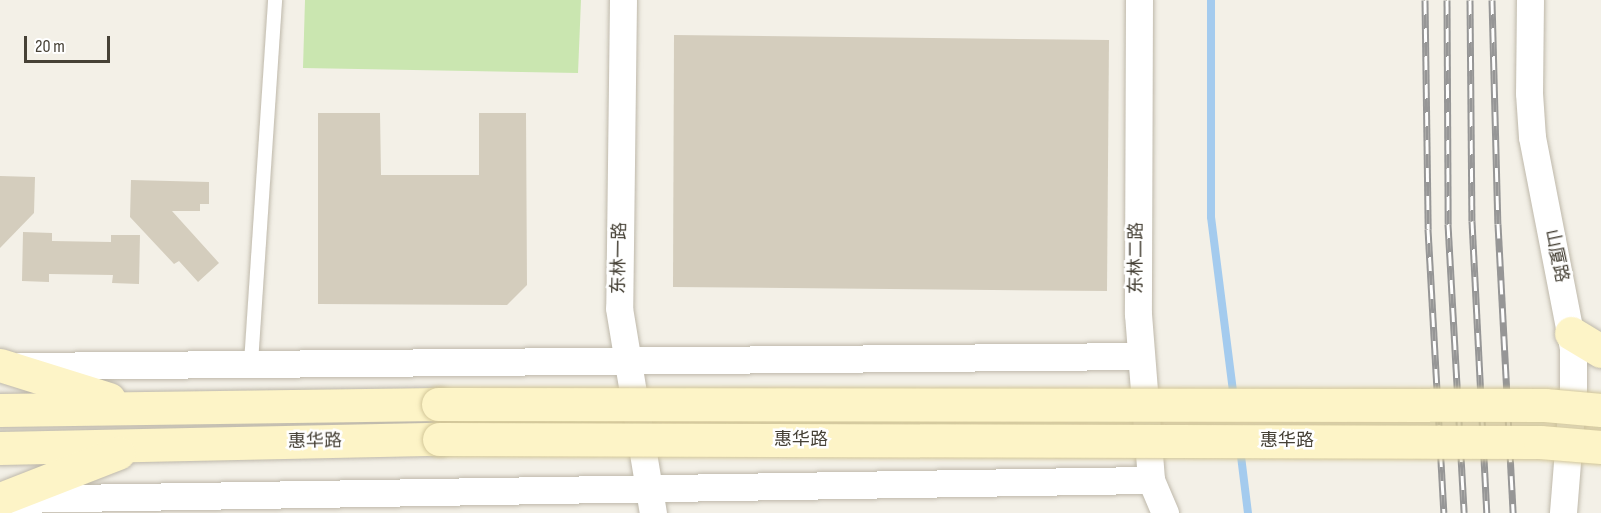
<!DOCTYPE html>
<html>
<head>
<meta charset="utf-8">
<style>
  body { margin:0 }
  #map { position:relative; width:1601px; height:513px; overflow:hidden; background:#f3f0e7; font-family:"Sofia Sans Condensed","Noto Sans SC",sans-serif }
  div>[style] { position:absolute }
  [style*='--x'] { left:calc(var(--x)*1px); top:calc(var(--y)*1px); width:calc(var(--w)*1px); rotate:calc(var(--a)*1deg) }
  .green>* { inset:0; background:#cae6b0 }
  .stream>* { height:8px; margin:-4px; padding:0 4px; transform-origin:4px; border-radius:4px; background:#a4cbee }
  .building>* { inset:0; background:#d4cdbd }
  .roads { filter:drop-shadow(0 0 2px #beb8aa) drop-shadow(0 0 2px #beb8aa) }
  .lane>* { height:14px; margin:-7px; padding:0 7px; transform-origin:7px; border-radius:7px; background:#fff }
  .street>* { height:27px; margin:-13.5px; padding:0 13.5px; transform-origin:13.5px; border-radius:13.5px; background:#fff }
  .secondary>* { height:33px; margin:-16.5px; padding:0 16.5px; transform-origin:16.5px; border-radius:16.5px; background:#fdf4c7 }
  .rail>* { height:7px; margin-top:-3.5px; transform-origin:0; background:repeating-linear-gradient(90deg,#fff 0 14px,#969696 0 28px); box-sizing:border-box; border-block:2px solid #969696 }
  .bridges { filter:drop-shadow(0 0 2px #d2c698) drop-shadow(0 0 2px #d2c698) }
  .secondary-bridge>* { height:33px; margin:-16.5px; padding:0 16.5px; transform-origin:16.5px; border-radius:16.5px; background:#fdf4c7 }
  span { translate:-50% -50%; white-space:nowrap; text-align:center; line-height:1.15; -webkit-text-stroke:5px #fff; paint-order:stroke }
  .street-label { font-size:18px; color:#464136 }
  .scale { position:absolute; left:24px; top:36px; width:86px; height:27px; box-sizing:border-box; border:3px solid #464136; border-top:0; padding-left:8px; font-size:18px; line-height:21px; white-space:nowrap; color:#464136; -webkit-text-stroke:4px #fff; paint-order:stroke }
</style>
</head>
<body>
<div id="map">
  <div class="green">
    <i style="clip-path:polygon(305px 0,581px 0,578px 73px,303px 68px)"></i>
  </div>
  <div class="stream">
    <i style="--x:1211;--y:0;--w:217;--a:90"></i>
    <i style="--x:1211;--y:217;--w:183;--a:82.8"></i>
    <i style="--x:1240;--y:448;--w:65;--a:83"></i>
  </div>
  <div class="building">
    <i style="clip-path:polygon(674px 35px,1109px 40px,1107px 291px,673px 287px)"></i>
    <i style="clip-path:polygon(318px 113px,380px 113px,381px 175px,479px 175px,479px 113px,526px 113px,527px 285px,507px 305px,318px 304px)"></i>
    <i style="clip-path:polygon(0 176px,35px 177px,34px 213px,0 248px)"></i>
    <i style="clip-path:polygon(131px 180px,209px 182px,209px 204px,200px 204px,200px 211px,172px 211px,219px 263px,198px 282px,179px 261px,174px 264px,130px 217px)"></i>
    <i style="clip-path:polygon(23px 232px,52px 233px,52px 241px,111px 242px,111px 235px,140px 235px,139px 284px,112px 283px,113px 275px,49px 274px,49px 282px,22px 281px)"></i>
  </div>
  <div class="roads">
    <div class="lane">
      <i style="--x:251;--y:363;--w:364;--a:-86.2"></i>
    </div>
    <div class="street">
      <i style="--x:623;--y:0;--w:308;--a:90.7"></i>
      <i style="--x:619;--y:308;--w:208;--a:80.6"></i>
      <i style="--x:1139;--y:0;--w:314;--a:90.2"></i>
      <i style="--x:1138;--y:314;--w:167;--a:85.5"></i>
      <i style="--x:1151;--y:480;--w:36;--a:67"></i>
      <i style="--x:1530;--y:0;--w:93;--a:90.6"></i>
      <i style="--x:1529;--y:93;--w:44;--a:86.1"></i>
      <i style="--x:1532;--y:137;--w:215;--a:79"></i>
      <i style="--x:1573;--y:348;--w:40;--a:90"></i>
      <i style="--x:1573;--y:388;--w:125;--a:94.6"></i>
      <i style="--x:20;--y:366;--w:1121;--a:-0.51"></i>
      <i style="--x:12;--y:499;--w:1139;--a:-0.96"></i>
    </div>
    <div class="secondary">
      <i style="--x:1571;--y:333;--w:35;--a:31"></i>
      <i style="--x:0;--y:365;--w:114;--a:17.3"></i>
      <i style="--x:0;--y:410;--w:438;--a:-0.8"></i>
      <i style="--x:0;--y:448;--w:439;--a:-1.2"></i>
      <i style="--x:0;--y:499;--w:127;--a:-21.3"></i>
    </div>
  </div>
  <div class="rail">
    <i style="--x:1425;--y:0;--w:229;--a:89.2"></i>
    <i style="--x:1428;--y:229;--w:284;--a:86.8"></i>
    <i style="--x:1447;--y:0;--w:224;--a:89.7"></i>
    <i style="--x:1448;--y:224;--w:289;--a:86.8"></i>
    <i style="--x:1470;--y:0;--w:221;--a:89.5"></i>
    <i style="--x:1472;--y:221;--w:292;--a:87.1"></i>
    <i style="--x:1492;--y:0;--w:224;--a:88.5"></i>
    <i style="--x:1498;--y:224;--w:289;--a:87"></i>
  </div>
  <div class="bridges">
    <div class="secondary-bridge">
      <i style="--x:438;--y:404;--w:1107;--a:0.05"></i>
      <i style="--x:1545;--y:405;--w:56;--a:5.1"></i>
      <i style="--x:439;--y:439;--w:1101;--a:0.16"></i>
      <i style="--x:1540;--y:442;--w:61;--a:4.7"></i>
    </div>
  </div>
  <div class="street-label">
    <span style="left:1556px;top:256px;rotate:78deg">山厦路</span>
    <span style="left:620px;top:258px;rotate:-89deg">东林一路</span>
    <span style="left:1137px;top:258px;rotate:-90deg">东林二路</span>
    <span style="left:801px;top:440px">惠华路</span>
    <span style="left:1287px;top:441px">惠华路</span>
    <span style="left:315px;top:442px;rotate:-1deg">惠华路</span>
  </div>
  <div class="scale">20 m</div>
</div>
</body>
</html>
